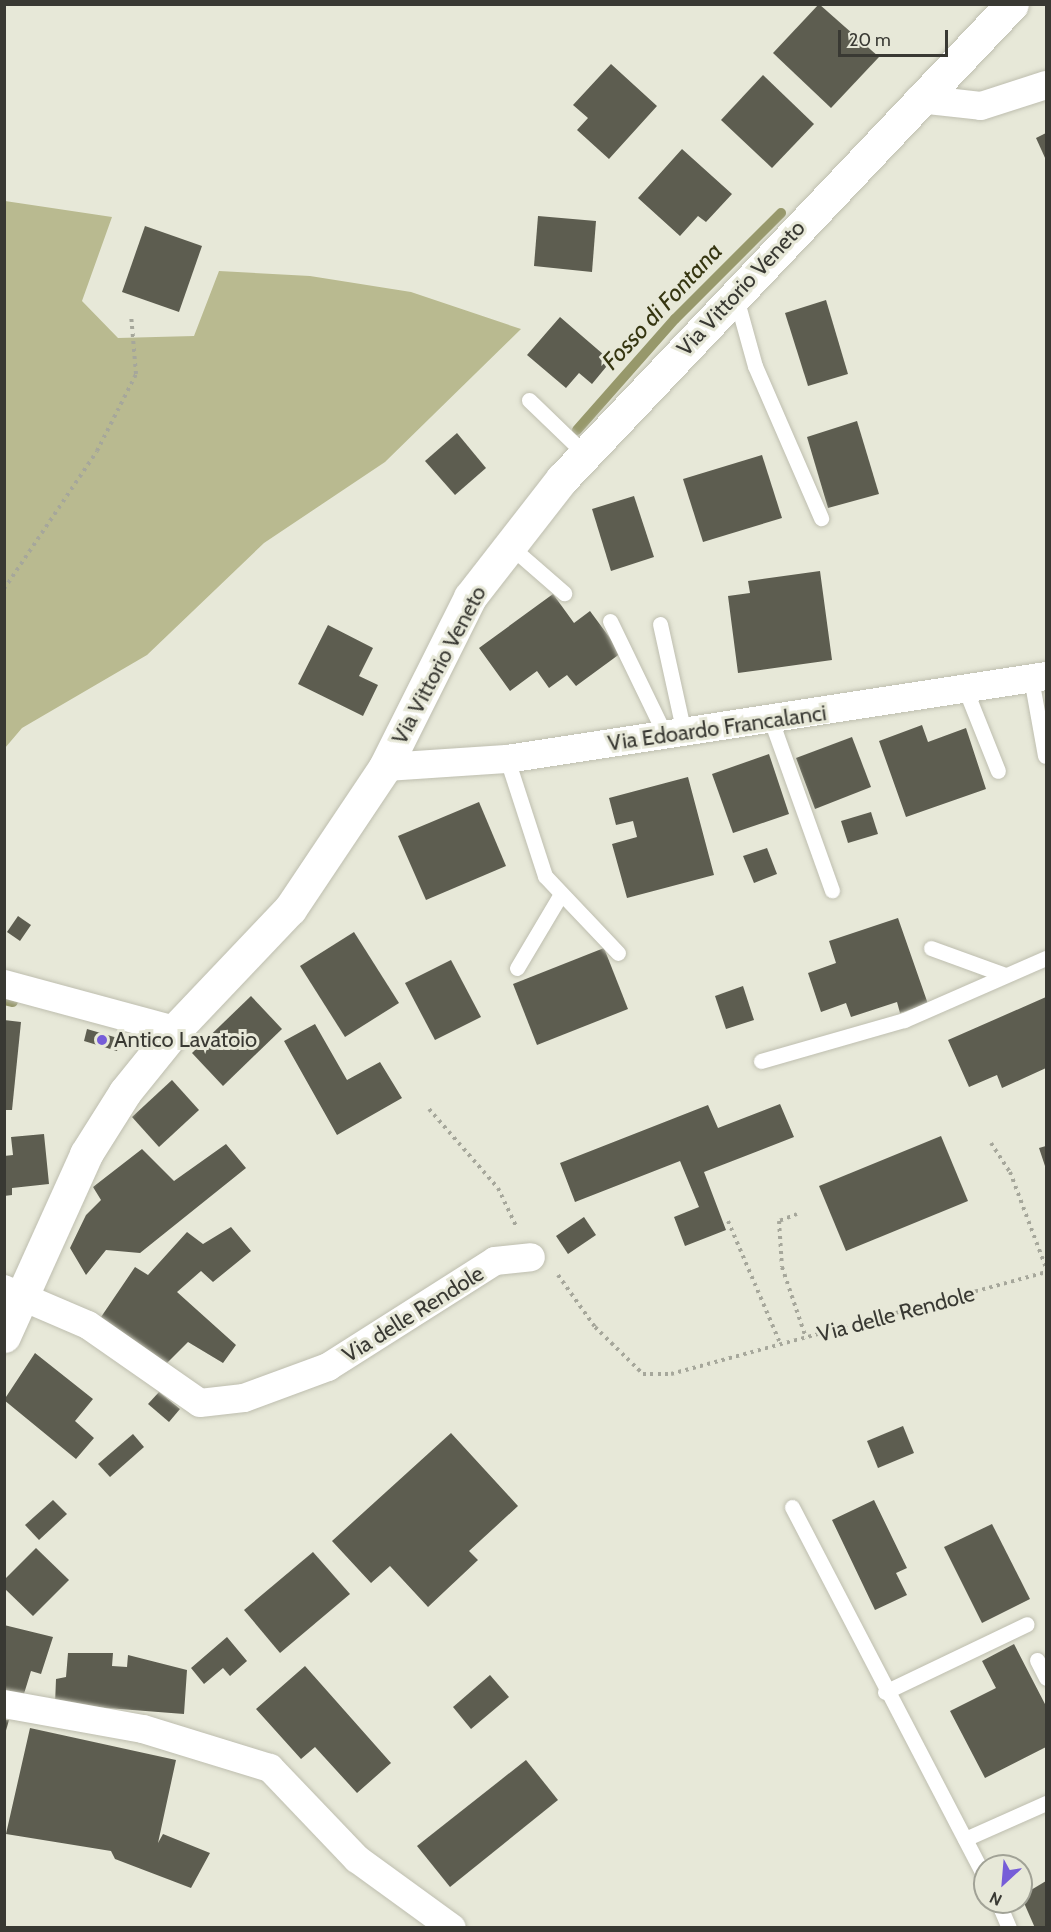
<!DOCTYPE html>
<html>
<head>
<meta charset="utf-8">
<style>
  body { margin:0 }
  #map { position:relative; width:1051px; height:1932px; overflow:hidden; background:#e7e8d8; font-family:Cabin,sans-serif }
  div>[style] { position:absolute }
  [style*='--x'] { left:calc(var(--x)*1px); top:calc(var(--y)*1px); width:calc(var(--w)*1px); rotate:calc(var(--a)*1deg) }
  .green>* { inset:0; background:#b9ba90 }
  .stream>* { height:10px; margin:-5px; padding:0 5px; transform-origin:5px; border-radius:5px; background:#97986b }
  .building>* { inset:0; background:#5d5d50 }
  .path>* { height:4px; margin-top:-2px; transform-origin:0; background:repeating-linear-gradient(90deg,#a6a79b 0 3px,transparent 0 7.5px) }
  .roads { filter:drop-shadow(0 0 2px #bebeaf) drop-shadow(0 0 2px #bebeaf) }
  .lane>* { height:15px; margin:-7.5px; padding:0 7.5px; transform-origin:7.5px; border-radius:7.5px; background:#fff }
  .street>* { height:28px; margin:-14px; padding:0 14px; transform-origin:14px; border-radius:14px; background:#fff }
  .secondary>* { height:33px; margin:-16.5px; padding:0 16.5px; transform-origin:16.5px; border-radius:16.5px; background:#fff }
  .dots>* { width:16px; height:16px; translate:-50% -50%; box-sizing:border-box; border:3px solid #e7e8d8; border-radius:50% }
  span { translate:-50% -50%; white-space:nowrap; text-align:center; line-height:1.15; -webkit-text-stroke:6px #e7e8d8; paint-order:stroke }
  .street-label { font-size:22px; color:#393933 }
  .poi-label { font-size:22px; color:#393933 }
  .left { translate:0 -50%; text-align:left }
  .water-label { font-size:24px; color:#353510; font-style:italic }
  .frame { position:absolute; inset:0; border:6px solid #393933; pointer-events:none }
  .north { position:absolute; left:973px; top:1854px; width:60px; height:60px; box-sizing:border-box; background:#e7e8d8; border:2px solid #a1a296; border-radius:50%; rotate:206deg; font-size:16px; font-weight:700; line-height:24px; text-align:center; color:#393933 }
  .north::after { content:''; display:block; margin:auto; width:21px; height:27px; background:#765dd8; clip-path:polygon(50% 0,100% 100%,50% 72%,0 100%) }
  .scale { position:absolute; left:838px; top:30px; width:110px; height:27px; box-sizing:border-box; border:3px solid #393933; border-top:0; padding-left:8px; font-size:18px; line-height:21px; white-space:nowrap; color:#393933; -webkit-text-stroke:4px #e7e8d8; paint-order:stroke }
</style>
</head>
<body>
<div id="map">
  <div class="green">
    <i style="clip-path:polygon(5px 201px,112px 217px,82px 301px,118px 338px,194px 336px,219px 271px,310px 276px,411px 292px,521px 329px,385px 462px,264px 543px,147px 655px,22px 728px,5px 748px)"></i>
  </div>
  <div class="stream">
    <i style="--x:577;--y:430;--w:148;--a:-48.6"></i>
    <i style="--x:675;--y:319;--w:150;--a:-45"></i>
    <i style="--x:4;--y:1000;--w:9;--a:13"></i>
  </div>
  <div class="building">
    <i style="clip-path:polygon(819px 4px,879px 57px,831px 108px,773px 53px)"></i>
    <i style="clip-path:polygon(611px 64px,657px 106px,609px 159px,577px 130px,588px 118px,573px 105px)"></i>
    <i style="clip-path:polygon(763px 75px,814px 124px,772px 168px,721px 120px)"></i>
    <i style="clip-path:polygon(1046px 133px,1046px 160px,1036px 138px)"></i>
    <i style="clip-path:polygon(682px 149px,732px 194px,706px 222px,698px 216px,680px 236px,638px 198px)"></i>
    <i style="clip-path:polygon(538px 216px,596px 221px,592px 272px,534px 266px)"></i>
    <i style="clip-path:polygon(145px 226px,202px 246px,179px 312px,122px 292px)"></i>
    <i style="clip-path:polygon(826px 300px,848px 374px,808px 386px,785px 313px)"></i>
    <i style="clip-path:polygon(560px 317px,611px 361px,592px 384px,579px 373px,566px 388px,527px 355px)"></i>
    <i style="clip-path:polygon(857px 421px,879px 494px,828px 508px,807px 437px)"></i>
    <i style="clip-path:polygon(457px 433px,486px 468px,455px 495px,425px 461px)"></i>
    <i style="clip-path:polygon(762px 455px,782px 518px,703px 542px,683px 479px)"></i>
    <i style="clip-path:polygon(634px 496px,654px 557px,611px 571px,592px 509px)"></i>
    <i style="clip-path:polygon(820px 571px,832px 660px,738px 673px,728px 596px,750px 593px,748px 581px)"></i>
    <i style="clip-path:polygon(553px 594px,574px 623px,590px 611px,621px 653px,576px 686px,567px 675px,549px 688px,537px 671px,510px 691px,479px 648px)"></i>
    <i style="clip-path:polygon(328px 625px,373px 648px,359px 676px,378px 685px,363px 716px,298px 684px)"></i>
    <i style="clip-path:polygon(922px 725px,928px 742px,966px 728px,986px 789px,906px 817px,879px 741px)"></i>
    <i style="clip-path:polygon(852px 737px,871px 787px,815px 809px,796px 758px)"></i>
    <i style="clip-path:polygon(769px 754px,789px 814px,733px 833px,712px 774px)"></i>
    <i style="clip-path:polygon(688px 777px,714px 875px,627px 898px,612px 844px,637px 837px,633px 821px,616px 825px,609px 798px)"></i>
    <i style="clip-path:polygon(479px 802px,506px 866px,426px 900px,398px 836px)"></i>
    <i style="clip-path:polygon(871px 812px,878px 834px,848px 843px,841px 821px)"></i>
    <i style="clip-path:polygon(767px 848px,777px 874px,754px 883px,743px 856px)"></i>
    <i style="clip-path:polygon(18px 916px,31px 925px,20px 941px,7px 932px)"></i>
    <i style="clip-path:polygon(898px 918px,928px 1004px,900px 1013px,897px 1002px,851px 1017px,846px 1003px,821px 1012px,808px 973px,836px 963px,829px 941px)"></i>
    <i style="clip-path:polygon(354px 932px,399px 1003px,345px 1037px,300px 966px)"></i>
    <i style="clip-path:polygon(604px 948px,628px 1009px,537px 1045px,513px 984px)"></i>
    <i style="clip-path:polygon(451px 960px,481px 1017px,435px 1040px,405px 983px)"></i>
    <i style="clip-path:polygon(743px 986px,754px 1020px,726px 1029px,715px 996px)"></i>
    <i style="clip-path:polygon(251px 996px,282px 1029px,223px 1086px,192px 1053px)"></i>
    <i style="clip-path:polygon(1046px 997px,1046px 1068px,1002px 1088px,997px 1075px,969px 1087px,948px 1040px)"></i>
    <i style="clip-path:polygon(4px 1020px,21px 1022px,12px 1110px,4px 1110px)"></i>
    <i style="clip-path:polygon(315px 1024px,347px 1080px,380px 1062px,402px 1098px,337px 1135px,284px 1041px)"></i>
    <i style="clip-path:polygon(87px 1029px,121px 1039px,117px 1051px,84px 1041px)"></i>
    <i style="clip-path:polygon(172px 1080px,199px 1110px,159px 1147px,132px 1117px)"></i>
    <i style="clip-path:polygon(780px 1104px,794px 1137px,704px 1172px,726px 1230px,685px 1246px,674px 1217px,699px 1207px,680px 1161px,575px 1202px,560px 1163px,708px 1105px,718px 1128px)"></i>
    <i style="clip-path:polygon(44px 1134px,49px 1184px,12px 1188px,12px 1195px,4px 1196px,4px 1156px,13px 1155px,11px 1137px)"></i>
    <i style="clip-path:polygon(941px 1136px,968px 1201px,846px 1251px,819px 1186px)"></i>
    <i style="clip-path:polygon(226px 1144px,246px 1168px,140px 1253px,106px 1250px,86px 1275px,70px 1248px,86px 1215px,101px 1200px,93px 1187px,142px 1149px,174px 1181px)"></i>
    <i style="clip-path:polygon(1046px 1146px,1046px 1169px,1039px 1148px)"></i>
    <i style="clip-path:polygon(584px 1217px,596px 1235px,568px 1254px,556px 1236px)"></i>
    <i style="clip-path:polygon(231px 1227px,251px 1251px,213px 1282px,201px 1271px,177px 1292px,236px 1345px,223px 1363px,188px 1342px,160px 1370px,99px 1320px,135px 1267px,148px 1275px,187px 1232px,203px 1244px)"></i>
    <i style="clip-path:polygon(35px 1353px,93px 1399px,75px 1421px,94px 1438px,76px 1459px,4px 1400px)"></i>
    <i style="clip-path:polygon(159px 1392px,180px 1409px,169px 1422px,148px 1404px)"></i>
    <i style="clip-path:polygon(903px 1426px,914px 1453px,878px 1468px,867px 1441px)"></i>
    <i style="clip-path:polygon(451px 1433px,518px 1506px,469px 1551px,478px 1560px,428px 1607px,390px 1566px,371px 1583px,332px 1541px)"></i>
    <i style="clip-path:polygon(133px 1434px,144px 1447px,110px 1477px,98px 1464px)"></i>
    <i style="clip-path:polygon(53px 1500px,67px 1514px,39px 1540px,25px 1525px)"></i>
    <i style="clip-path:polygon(874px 1500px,907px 1568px,896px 1573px,907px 1595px,875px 1610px,832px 1520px)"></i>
    <i style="clip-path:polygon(992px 1524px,1030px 1599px,982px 1623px,944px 1547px)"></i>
    <i style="clip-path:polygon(36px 1548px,69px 1580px,33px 1616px,4px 1588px,4px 1580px)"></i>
    <i style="clip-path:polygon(313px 1552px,350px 1594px,280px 1653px,244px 1610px)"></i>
    <i style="clip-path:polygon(4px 1625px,53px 1637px,41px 1674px,31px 1671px,23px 1697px,4px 1693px)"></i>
    <i style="clip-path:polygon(227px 1637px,247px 1661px,230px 1676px,223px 1668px,204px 1684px,191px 1668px)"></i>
    <i style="clip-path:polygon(1014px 1644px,1046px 1706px,1046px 1747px,985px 1778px,950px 1711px,996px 1688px,982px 1661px)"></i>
    <i style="clip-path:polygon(68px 1653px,113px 1653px,112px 1666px,127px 1667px,128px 1655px,187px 1670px,184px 1714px,55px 1704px,56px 1679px,66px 1677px)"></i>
    <i style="clip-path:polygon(305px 1666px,391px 1763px,357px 1793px,315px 1747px,301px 1759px,256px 1709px)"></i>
    <i style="clip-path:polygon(490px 1675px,509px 1697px,471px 1729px,453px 1707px)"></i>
    <i style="clip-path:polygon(4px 1720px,9px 1720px,5px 1734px,4px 1734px)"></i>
    <i style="clip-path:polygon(30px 1728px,176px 1760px,158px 1843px,163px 1834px,210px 1853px,191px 1888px,115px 1859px,111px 1851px,6px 1834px)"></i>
    <i style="clip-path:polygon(526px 1760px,558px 1800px,450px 1887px,417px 1846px)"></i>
    <i style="clip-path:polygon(1046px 1881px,1046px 1928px,1035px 1928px,1021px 1896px)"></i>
  </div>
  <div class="path">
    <i style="--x:4;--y:589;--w:166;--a:-56"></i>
    <i style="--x:97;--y:451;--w:86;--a:-63.1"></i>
    <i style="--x:136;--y:374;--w:59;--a:-94.8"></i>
    <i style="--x:429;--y:1109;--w:105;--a:48.9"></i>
    <i style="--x:498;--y:1188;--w:42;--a:64.7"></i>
    <i style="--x:991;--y:1143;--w:35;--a:57"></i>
    <i style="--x:1010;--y:1172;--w:103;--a:69.4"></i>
    <i style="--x:797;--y:1214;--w:19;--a:159"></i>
    <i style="--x:779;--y:1221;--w:46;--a:86.3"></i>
    <i style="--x:782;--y:1267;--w:75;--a:71.3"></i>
    <i style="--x:728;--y:1221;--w:135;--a:66.9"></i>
    <i style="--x:558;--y:1275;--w:64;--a:54.6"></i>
    <i style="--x:595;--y:1327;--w:67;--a:44.4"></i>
    <i style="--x:643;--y:1374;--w:28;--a:0"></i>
    <i style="--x:671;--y:1374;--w:389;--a:-15.2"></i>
  </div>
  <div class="roads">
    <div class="lane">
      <i style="--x:735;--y:294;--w:75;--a:74.5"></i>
      <i style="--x:755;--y:366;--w:166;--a:66.5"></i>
      <i style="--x:529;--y:400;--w:78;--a:44"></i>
      <i style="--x:510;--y:546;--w:72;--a:41"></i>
      <i style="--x:610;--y:621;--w:127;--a:64.2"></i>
      <i style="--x:660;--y:624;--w:112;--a:77.6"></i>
      <i style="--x:1031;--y:678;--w:79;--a:79.8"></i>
      <i style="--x:966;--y:691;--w:86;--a:68.2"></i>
      <i style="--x:771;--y:720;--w:181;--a:70.3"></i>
      <i style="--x:507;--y:759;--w:123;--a:72"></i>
      <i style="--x:545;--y:876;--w:106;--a:46.5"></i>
      <i style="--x:931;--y:948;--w:79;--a:20"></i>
      <i style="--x:517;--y:968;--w:86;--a:-59.3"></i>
      <i style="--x:761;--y:1061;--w:149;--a:-16"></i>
      <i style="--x:904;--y:1020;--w:155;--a:-23.6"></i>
      <i style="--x:792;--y:1507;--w:417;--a:62.5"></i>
      <i style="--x:1037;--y:1660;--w:20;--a:63"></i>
      <i style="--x:885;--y:1692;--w:157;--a:-25.6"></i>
      <i style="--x:965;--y:1839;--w:89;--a:-24"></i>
      <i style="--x:998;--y:1902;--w:28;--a:67"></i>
    </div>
    <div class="street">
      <i style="--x:919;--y:99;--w:62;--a:6.4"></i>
      <i style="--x:981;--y:106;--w:68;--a:-17.9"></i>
      <i style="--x:385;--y:767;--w:122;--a:-3.8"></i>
      <i style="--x:507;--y:759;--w:545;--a:-8.75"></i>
      <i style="--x:4;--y:984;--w:177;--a:15.1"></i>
      <i style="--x:4;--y:1289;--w:91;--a:23.2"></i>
      <i style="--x:88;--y:1325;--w:136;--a:34.9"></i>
      <i style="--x:200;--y:1403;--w:44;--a:-6.5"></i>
      <i style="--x:244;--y:1398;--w:90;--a:-20.3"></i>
      <i style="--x:328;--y:1367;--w:198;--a:-32.4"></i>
      <i style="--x:495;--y:1261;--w:36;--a:-6"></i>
      <i style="--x:4;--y:1704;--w:141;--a:10.2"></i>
      <i style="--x:143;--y:1729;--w:133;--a:17.1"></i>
      <i style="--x:270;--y:1768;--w:126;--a:46.3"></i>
      <i style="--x:357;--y:1859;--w:117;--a:36"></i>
    </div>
    <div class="secondary">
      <i style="--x:4;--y:1336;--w:200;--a:-65.7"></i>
      <i style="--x:86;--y:1154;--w:73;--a:-57.8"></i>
      <i style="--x:125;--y:1092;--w:80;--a:-51.1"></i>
      <i style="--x:175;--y:1030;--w:167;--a:-46.5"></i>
      <i style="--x:290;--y:909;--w:171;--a:-56.2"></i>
      <i style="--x:385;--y:767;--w:190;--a:-63.4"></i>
      <i style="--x:470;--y:597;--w:150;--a:-52.1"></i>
      <i style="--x:562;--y:479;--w:654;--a:-46.55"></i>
    </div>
  </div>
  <div class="dots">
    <i style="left:102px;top:1040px;background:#765dd8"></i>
  </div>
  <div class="street-label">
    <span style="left:741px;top:288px;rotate:-47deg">Via Vittorio Veneto</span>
    <span style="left:439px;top:665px;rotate:-62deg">Via Vittorio Veneto</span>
    <span style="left:717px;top:728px;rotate:-8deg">Via Edoardo Francalanci</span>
    <span style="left:413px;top:1314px;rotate:-32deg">Via delle Rendole</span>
    <span style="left:896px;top:1314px;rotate:-15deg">Via delle Rendole</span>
  </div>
  <div class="poi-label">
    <span class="left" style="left:114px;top:1040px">Antico Lavatoio</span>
  </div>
  <div class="water-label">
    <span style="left:662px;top:306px;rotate:-47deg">Fosso di Fontana</span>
  </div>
  <div class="frame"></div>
  <div class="north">N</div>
  <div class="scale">20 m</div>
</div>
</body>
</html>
